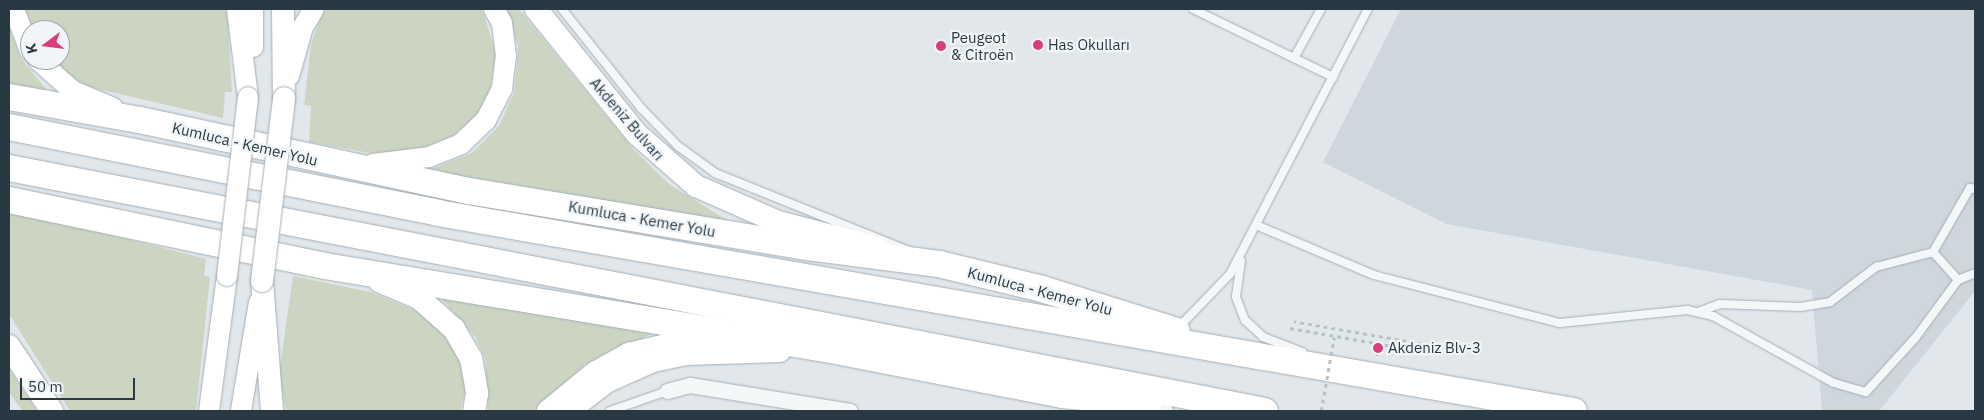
<!DOCTYPE html>
<html>
<head>
<meta charset="utf-8">
<style>
  body { margin:0 }
  #map { position:relative; width:1984px; height:420px; overflow:hidden; background:#e1e7eb; font-family:"IBM Plex Sans",sans-serif }
  div>[style] { position:absolute }
  [style*='--x'] { left:calc(var(--x)*1px); top:calc(var(--y)*1px); width:calc(var(--w)*1px); rotate:calc(var(--a)*1deg) }
  .built>* { inset:0; background:#cfd7dd }
  .green>* { inset:0; background:#cbd5c1 }
  .path>* { height:2.5px; margin-top:-1.25px; transform-origin:0; background:repeating-linear-gradient(90deg,#bbc2c6 0 4px,transparent 0 8px) }
  .roads { filter:drop-shadow(0 0 1px #a6afb6) drop-shadow(0 0 1px #a6afb6) }
  .lane>* { height:8px; margin:-4px; padding:0 4px; transform-origin:4px; border-radius:4px; background:#f4f7f8 }
  .street>* { height:15px; margin:-7.5px; padding:0 7.5px; transform-origin:7.5px; border-radius:7.5px; background:#f4f7f8 }
  .secondary>* { height:20px; margin:-10px; padding:0 10px; transform-origin:10px; border-radius:10px; background:#fff }
  .primary>* { height:22px; margin:-11px; padding:0 11px; transform-origin:11px; border-radius:11px; background:#fff }
  .highway>* { height:26px; margin:-13px; padding:0 13px; transform-origin:13px; border-radius:13px; background:#fff }
  .path-bridge>* { height:2.5px; margin-top:-1.25px; transform-origin:0; background:repeating-linear-gradient(90deg,#bbc2c6 0 4px,transparent 0 8px) }
  .bridges { filter:drop-shadow(0 0 1px #a6afb6) drop-shadow(0 0 1px #a6afb6) }
  .secondary-bridge>* { height:20px; margin:-10px; padding:0 10px; transform-origin:10px; border-radius:10px; background:#fff }
  .primary-bridge>* { height:22px; margin:-11px; padding:0 11px; transform-origin:11px; border-radius:11px; background:#fff }
  .dots>* { width:14px; height:14px; translate:-50% -50%; box-sizing:border-box; border:2px solid #f1f5f8; border-radius:50% }
  span { translate:-50% -50%; white-space:nowrap; text-align:center; line-height:1.15; -webkit-text-stroke:4.5px #f1f5f8; paint-order:stroke }
  .poi-label { font-size:15px; color:#283944 }
  .left { translate:0 -50%; text-align:left }
  .street-label { font-size:15px; color:#283944 }
  .frame { position:absolute; inset:0; border:10px solid #283944; pointer-events:none }
  .north { position:absolute; left:20px; top:20px; width:50px; height:50px; box-sizing:border-box; background:#f1f5f8; border:1px solid #a1aab0; border-radius:50%; rotate:255deg; font-size:14px; font-weight:700; line-height:20px; text-align:center; color:#283944 }
  .north::after { content:''; display:block; margin:auto; width:18px; height:22px; background:#d83e7b; clip-path:polygon(50% 0,100% 100%,50% 72%,0 100%) }
  .scale { position:absolute; left:20px; top:378px; width:115px; height:22px; box-sizing:border-box; border:2px solid #283944; border-top:0; padding-left:6px; font-size:15px; line-height:18px; white-space:nowrap; color:#283944; -webkit-text-stroke:4px #f1f5f8; paint-order:stroke }
</style>
</head>
<body>
<div id="map">
  <div class="built">
    <i style="clip-path:polygon(1401px 9px,1975px 9px,1975px 291px,1879px 411px,1822px 411px,1812px 290px,1447px 224px,1323px 162px)"></i>
  </div>
  <div class="green">
    <i style="clip-path:polygon(24px 9px,227px 9px,232px 92px,225px 92px,223px 118px,85px 86px,49px 60px,60px 60px,60px 30px,30px 30px)"></i>
    <i style="clip-path:polygon(323px 9px,482px 9px,496px 53px,489px 95px,478px 114px,446px 142px,392px 157px,309px 142px,311px 106px,304px 105px,311px 45px)"></i>
    <i style="clip-path:polygon(506px 9px,519px 9px,634px 150px,669px 184px,731px 223px,424px 172px,472px 153px,499px 126px,514px 93px,517px 65px,518px 46px)"></i>
    <i style="clip-path:polygon(9px 26px,21px 59px,50px 94px,9px 87px)"></i>
    <i style="clip-path:polygon(9px 209px,206px 259px,204px 276px,210px 277px,196px 411px,70px 411px,9px 314px)"></i>
    <i style="clip-path:polygon(293px 276px,370px 292px,426px 315px,457px 349px,467px 398px,463px 398px,460px 411px,286px 411px,279px 374px)"></i>
    <i style="clip-path:polygon(438px 295px,660px 330px,585px 365px,534px 411px,488px 411px,485px 358px,475px 337px)"></i>
    <i style="clip-path:polygon(9px 369px,32px 403px,37px 411px,23px 411px,9px 393px)"></i>
  </div>
  <div class="path">
    <i style="--x:1290;--y:328;--w:133;--a:10"></i>
    <i style="--x:1421;--y:351;--w:7;--a:-82"></i>
    <i style="--x:1422;--y:344;--w:130;--a:-170.2"></i>
    <i style="--x:1377;--y:356;--w:8;--a:-83"></i>
  </div>
  <div class="roads">
    <div class="lane">
      <i style="--x:562;--y:9;--w:127;--a:51.4"></i>
      <i style="--x:641;--y:108;--w:53;--a:45.8"></i>
      <i style="--x:678;--y:146;--w:46;--a:36.1"></i>
      <i style="--x:715;--y:173;--w:207;--a:21.9"></i>
      <i style="--x:1193;--y:9;--w:156;--a:25.9"></i>
      <i style="--x:1294;--y:58;--w:56;--a:-61.1"></i>
      <i style="--x:1256;--y:225;--w:128;--a:23"></i>
      <i style="--x:1374;--y:275;--w:192;--a:14.5"></i>
      <i style="--x:1560;--y:323;--w:128;--a:-5.8"></i>
      <i style="--x:1687;--y:310;--w:27;--a:13"></i>
      <i style="--x:1713;--y:316;--w:138;--a:29"></i>
      <i style="--x:1834;--y:383;--w:33;--a:16"></i>
      <i style="--x:1866;--y:392;--w:74;--a:-47.7"></i>
      <i style="--x:1916;--y:337;--w:71;--a:-53.6"></i>
      <i style="--x:1958;--y:280;--w:18;--a:-22"></i>
      <i style="--x:1933;--y:252;--w:74;--a:-60"></i>
      <i style="--x:1970;--y:188;--w:5;--a:11"></i>
      <i style="--x:1241;--y:261;--w:36;--a:98"></i>
      <i style="--x:1236;--y:297;--w:25;--a:69"></i>
      <i style="--x:1245;--y:320;--w:25;--a:43"></i>
      <i style="--x:1263;--y:337;--w:42;--a:21"></i>
      <i style="--x:1698;--y:312;--w:23;--a:-20"></i>
      <i style="--x:1720;--y:304;--w:80;--a:2.1"></i>
      <i style="--x:1800;--y:307;--w:30;--a:-9"></i>
      <i style="--x:1830;--y:302;--w:58;--a:-37.3"></i>
      <i style="--x:1876;--y:267;--w:59;--a:-14.7"></i>
      <i style="--x:1933;--y:252;--w:38;--a:48"></i>
      <i style="--x:1179;--y:327;--w:74;--a:-46.1"></i>
      <i style="--x:1230;--y:274;--w:299;--a:-62.5"></i>
      <i style="--x:610;--y:411;--w:60;--a:-19.3"></i>
    </div>
    <div class="street">
      <i style="--x:667;--y:391;--w:24;--a:-15"></i>
      <i style="--x:690;--y:385;--w:162;--a:9.2"></i>
      <i style="--x:1162;--y:404;--w:8;--a:67"></i>
    </div>
    <div class="secondary">
      <i style="--x:14;--y:9;--w:45;--a:69.1"></i>
      <i style="--x:237;--y:9;--w:89;--a:82.9"></i>
      <i style="--x:253;--y:47;--w:38;--a:-90"></i>
      <i style="--x:38;--y:60;--w:47;--a:41.5"></i>
      <i style="--x:73;--y:91;--w:43;--a:23"></i>
      <i style="--x:289;--y:76;--w:51;--a:-74.1"></i>
      <i style="--x:303;--y:27;--w:21;--a:-59"></i>
      <i style="--x:373;--y:164;--w:56;--a:-7.1"></i>
      <i style="--x:429;--y:157;--w:35;--a:-22"></i>
      <i style="--x:461;--y:144;--w:35;--a:-44"></i>
      <i style="--x:486;--y:120;--w:36;--a:-63"></i>
      <i style="--x:502;--y:88;--w:32;--a:-83"></i>
      <i style="--x:506;--y:56;--w:33;--a:-97"></i>
      <i style="--x:502;--y:23;--w:16;--a:-120"></i>
      <i style="--x:209;--y:411;--w:136;--a:-82.4"></i>
      <i style="--x:241;--y:411;--w:110;--a:-80.6"></i>
      <i style="--x:570;--y:411;--w:48;--a:-37.3"></i>
      <i style="--x:608;--y:382;--w:49;--a:-24"></i>
      <i style="--x:653;--y:362;--w:34;--a:-12"></i>
      <i style="--x:686;--y:355;--w:94;--a:-1.8"></i>
    </div>
    <div class="primary">
      <i style="--x:283;--y:9;--w:89;--a:89.4"></i>
      <i style="--x:536;--y:9;--w:161;--a:51.1"></i>
      <i style="--x:637;--y:134;--w:79;--a:41.4"></i>
      <i style="--x:696;--y:186;--w:90;--a:23.7"></i>
      <i style="--x:778;--y:222;--w:100;--a:14.5"></i>
      <i style="--x:262;--y:281;--w:130;--a:85.6"></i>
      <i style="--x:379;--y:281;--w:43;--a:23"></i>
      <i style="--x:419;--y:298;--w:47;--a:41.5"></i>
      <i style="--x:454;--y:329;--w:34;--a:60"></i>
      <i style="--x:471;--y:358;--w:36;--a:80"></i>
      <i style="--x:477;--y:393;--w:18;--a:99"></i>
      <i style="--x:9;--y:346;--w:78;--a:56.5"></i>
      <i style="--x:548;--y:411;--w:62;--a:-39.1"></i>
      <i style="--x:596;--y:372;--w:38;--a:-29"></i>
      <i style="--x:629;--y:354;--w:46;--a:-13.7"></i>
      <i style="--x:674;--y:343;--w:56;--a:1"></i>
    </div>
    <div class="highway">
      <i style="--x:9;--y:97;--w:133;--a:10"></i>
      <i style="--x:140;--y:120;--w:337;--a:12.2"></i>
      <i style="--x:469;--y:191;--w:344;--a:9.4"></i>
      <i style="--x:808;--y:247;--w:132;--a:7.4"></i>
      <i style="--x:939;--y:264;--w:106;--a:13.6"></i>
      <i style="--x:1042;--y:289;--w:141;--a:17.3"></i>
      <i style="--x:9;--y:127;--w:438;--a:11.3"></i>
      <i style="--x:438;--y:213;--w:1153;--a:9.89"></i>
      <i style="--x:9;--y:168;--w:1279;--a:10.95"></i>
      <i style="--x:9;--y:200;--w:323;--a:11.8"></i>
      <i style="--x:325;--y:266;--w:508;--a:9.41"></i>
      <i style="--x:826;--y:349;--w:240;--a:11"></i>
      <i style="--x:1062;--y:395;--w:87;--a:5.3"></i>
    </div>
  </div>
  <div class="path-bridge">
    <i style="--x:1321;--y:411;--w:75;--a:-80"></i>
  </div>
  <div class="bridges">
    <div class="secondary-bridge">
      <i style="--x:227;--y:276;--w:180;--a:-83.3"></i>
    </div>
    <div class="primary-bridge">
      <i style="--x:262;--y:281;--w:184;--a:-83.1"></i>
    </div>
  </div>
  <div class="dots">
    <i style="left:1038px;top:45px;background:#d83e7b"></i>
    <i style="left:941px;top:46px;background:#d83e7b"></i>
    <i style="left:1378px;top:348px;background:#d83e7b"></i>
  </div>
  <div class="poi-label">
    <span class="left" style="left:951px;top:46px">Peugeot<br>&amp; Citroën</span>
    <span class="left" style="left:1048px;top:45px">Has Okulları</span>
    <span class="left" style="left:1388px;top:348px">Akdeniz Blv-3</span>
  </div>
  <div class="street-label">
    <span style="left:627px;top:119px;rotate:49deg">Akdeniz Bulvarı</span>
    <span style="left:245px;top:144px;rotate:13deg">Kumluca - Kemer Yolu</span>
    <span style="left:642px;top:219px;rotate:10deg">Kumluca - Kemer Yolu</span>
    <span style="left:1040px;top:291px;rotate:15deg">Kumluca - Kemer Yolu</span>
  </div>
  <div class="frame"></div>
  <div class="north">K</div>
  <div class="scale">50 m</div>
</div>
</body>
</html>
